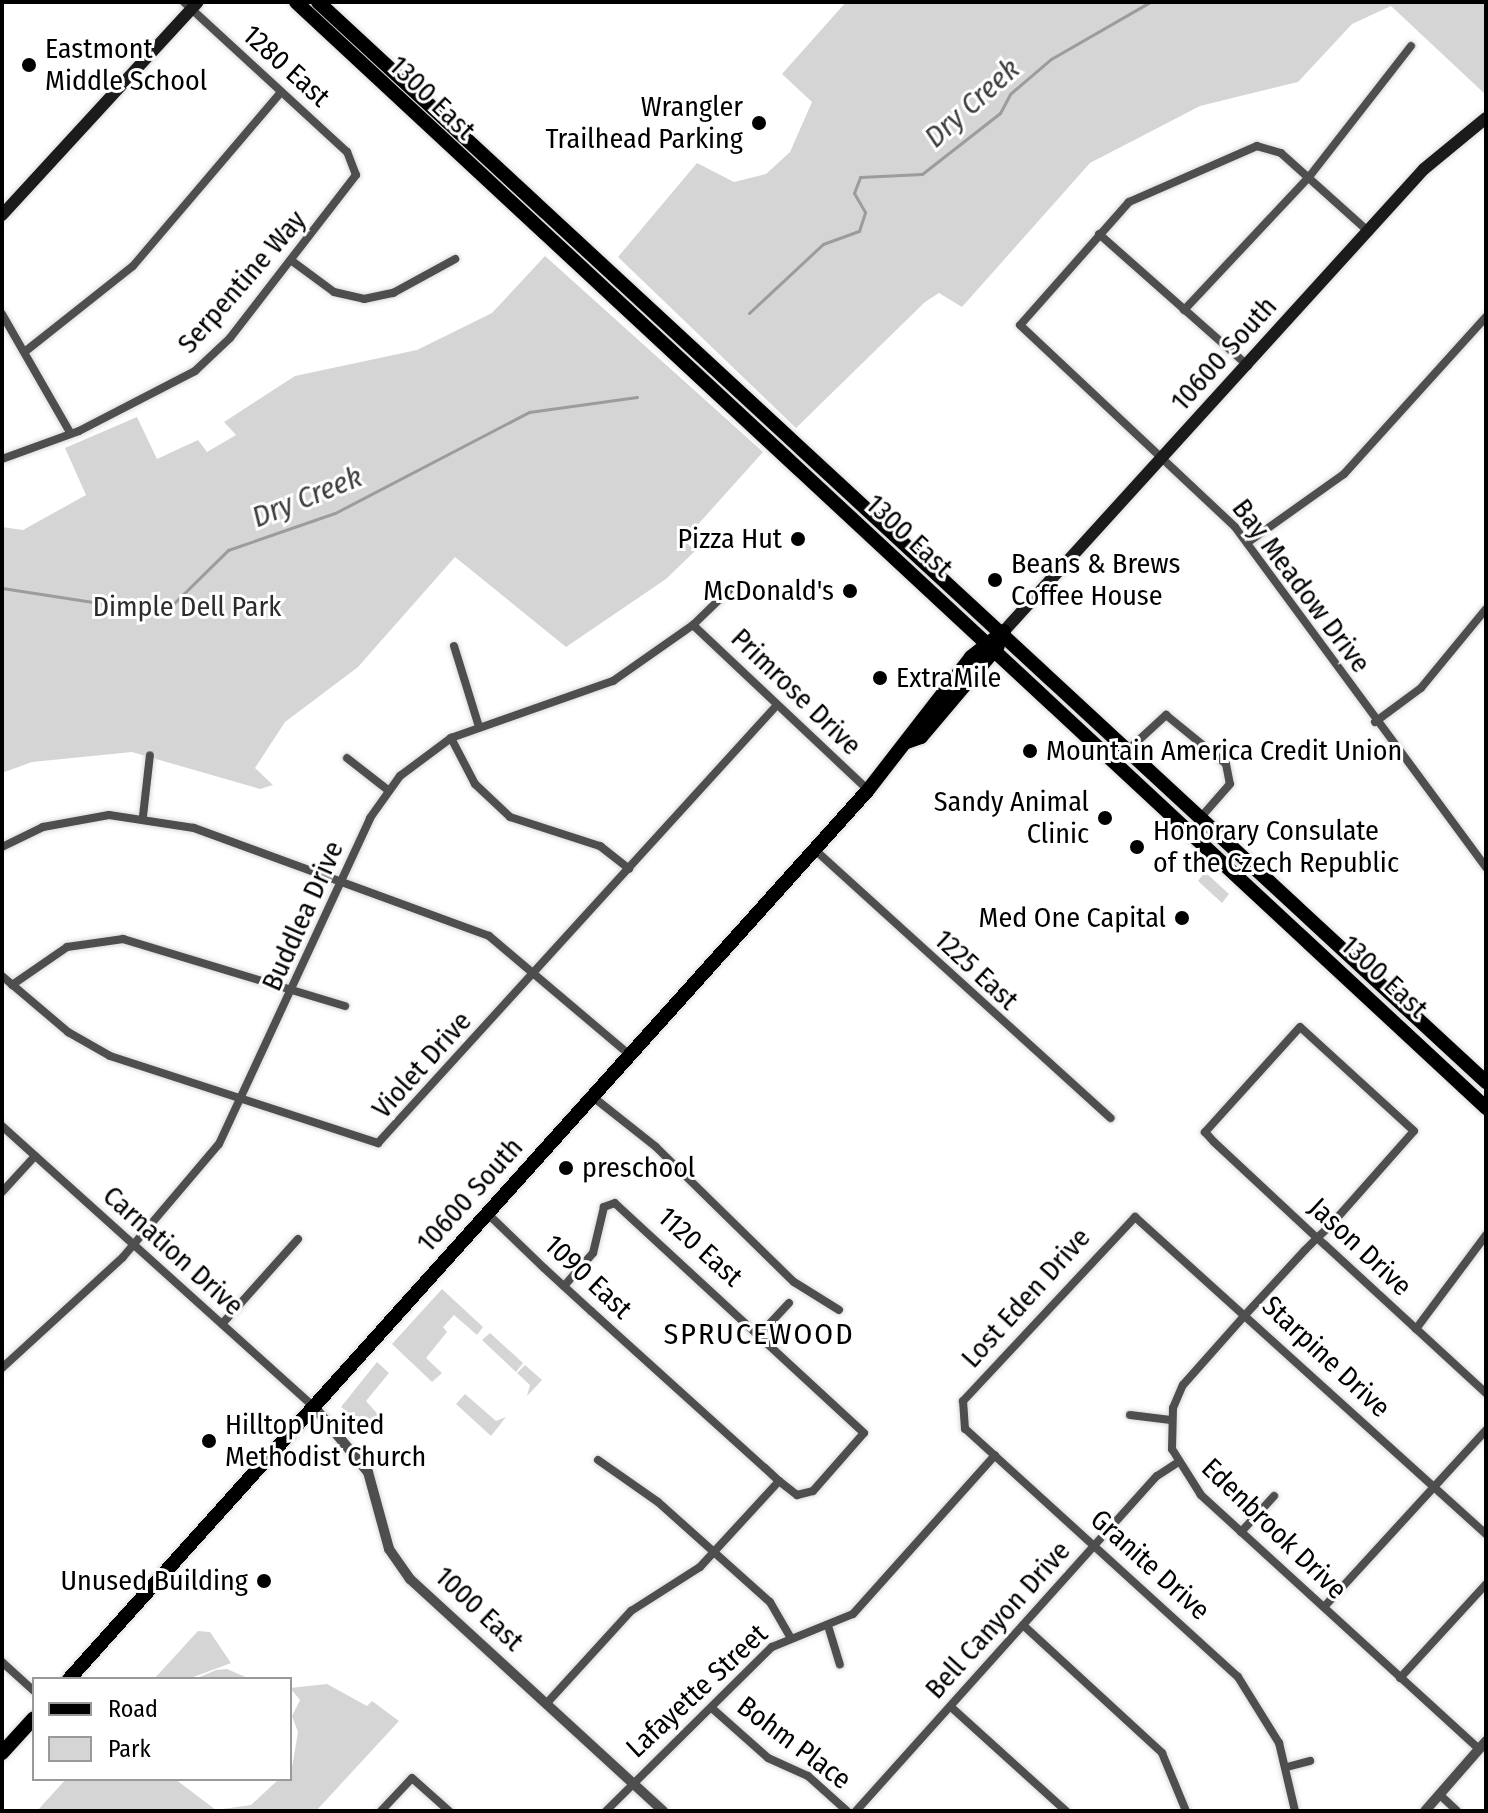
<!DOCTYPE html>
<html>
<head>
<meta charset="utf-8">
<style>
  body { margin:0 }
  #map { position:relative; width:1488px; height:1813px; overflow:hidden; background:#fff; font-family:"Fira Sans Condensed",sans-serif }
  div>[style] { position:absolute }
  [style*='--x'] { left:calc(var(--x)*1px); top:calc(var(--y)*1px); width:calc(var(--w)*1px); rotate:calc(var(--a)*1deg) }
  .green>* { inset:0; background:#d5d5d5 }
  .stream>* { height:3px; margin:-1.5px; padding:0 1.5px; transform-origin:1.5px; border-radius:1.5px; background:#9c9c9c }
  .roads { filter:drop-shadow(0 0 2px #dbdbdb) drop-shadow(0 0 2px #dbdbdb) }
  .minor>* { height:8px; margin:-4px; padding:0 4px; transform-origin:4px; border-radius:4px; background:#4e4e4e }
  .tertiary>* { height:10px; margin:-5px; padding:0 5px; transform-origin:5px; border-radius:5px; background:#4e4e4e }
  .secondary>* { height:12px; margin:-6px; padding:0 6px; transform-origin:6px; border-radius:6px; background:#1b1b1b }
  .primary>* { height:14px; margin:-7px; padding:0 7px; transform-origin:7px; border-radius:7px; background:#000 }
  .dots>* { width:22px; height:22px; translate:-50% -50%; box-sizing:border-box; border:4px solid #fff; border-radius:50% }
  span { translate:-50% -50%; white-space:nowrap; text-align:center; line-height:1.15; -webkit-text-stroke:6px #fff; paint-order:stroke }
  .poi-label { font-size:28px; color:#000 }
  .left { translate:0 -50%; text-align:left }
  .right { translate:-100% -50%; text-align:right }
  .street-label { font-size:28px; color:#000 }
  .park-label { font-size:28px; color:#2c2c2c }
  .water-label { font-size:30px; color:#3d3d3d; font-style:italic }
  .neighbourhood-label { font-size:30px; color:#000; letter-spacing:2px }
  .frame { position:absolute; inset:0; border:4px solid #000; pointer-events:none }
  .legend { position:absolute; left:32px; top:1677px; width:260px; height:104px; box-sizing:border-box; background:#fff; border:2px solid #999; margin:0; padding:10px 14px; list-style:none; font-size:24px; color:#000 }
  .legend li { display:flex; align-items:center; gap:16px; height:40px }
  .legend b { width:40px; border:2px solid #999 }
</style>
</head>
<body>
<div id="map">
  <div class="green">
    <i style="clip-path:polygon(846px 2px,1486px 2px,1486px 95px,1391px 6px,1352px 24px,1298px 82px,1200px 106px,1090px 163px,962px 307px,939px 293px,925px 302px,796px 428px,618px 257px,697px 163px,734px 182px,766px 174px,790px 152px,812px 102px,782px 74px)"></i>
    <i style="clip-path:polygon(545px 256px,763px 452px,684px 540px,695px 551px,666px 579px,566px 647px,455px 557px,358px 667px,285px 722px,255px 768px,273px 785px,260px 789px,132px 752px,32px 762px,2px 773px,2px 527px,23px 530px,86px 495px,65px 448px,137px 417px,157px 459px,198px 440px,207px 452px,236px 435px,224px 422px,295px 376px,417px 350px,492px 313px)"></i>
    <i style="clip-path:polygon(1205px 872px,1229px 894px,1222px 903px,1198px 881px)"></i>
    <i style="clip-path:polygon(442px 1289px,483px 1327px,477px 1335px,454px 1315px,443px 1327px,447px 1332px,426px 1358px,442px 1373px,432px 1382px,392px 1344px)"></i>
    <i style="clip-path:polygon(490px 1333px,523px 1363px,516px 1372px,482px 1340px)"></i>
    <i style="clip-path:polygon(377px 1362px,389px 1373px,366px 1401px,383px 1420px,372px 1432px,341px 1407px)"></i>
    <i style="clip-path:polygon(525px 1365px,542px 1380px,527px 1396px,530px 1385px,517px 1373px)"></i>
    <i style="clip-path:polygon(465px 1394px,496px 1421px,506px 1417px,491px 1436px,456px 1404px)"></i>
    <i style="clip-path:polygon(198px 1631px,210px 1632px,231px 1663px,188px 1679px,154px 1679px)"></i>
    <i style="clip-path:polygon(227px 1669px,250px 1679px,195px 1679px,216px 1670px)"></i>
    <i style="clip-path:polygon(327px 1684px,367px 1706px,372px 1701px,399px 1721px,316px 1811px,37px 1811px,66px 1779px,175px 1779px,216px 1810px,251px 1805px,279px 1779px,290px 1779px,298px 1732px,292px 1716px,300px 1700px,290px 1688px)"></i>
  </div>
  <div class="stream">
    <i style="--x:749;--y:313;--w:101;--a:-43"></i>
    <i style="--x:823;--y:244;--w:38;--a:-20"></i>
    <i style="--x:859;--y:231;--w:20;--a:-72"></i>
    <i style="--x:865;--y:212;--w:22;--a:-120"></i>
    <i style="--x:854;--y:193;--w:17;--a:-69"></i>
    <i style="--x:860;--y:177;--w:62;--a:-2.8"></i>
    <i style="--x:922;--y:174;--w:99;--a:-38"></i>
    <i style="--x:1000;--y:113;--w:21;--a:-62"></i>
    <i style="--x:1010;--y:94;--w:54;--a:-40.5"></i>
    <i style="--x:1051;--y:59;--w:114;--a:-29.9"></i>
    <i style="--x:2;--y:588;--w:164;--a:8.8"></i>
    <i style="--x:164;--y:613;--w:90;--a:-44.5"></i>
    <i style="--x:228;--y:550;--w:113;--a:-19.1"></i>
    <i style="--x:335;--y:513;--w:219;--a:-27.5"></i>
    <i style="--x:529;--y:412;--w:109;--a:-7.9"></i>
  </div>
  <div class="roads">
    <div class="minor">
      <i style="--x:1369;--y:232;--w:118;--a:-138.1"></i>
      <i style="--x:1281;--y:153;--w:25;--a:-164"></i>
      <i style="--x:1257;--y:146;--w:140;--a:156.4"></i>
      <i style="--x:1129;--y:202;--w:164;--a:131.5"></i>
      <i style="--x:1020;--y:325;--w:295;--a:43.2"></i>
      <i style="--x:1235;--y:527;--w:423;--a:53.6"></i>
      <i style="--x:1099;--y:234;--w:199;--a:41.5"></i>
      <i style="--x:292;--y:261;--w:52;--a:36.4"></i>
      <i style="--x:334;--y:292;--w:31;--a:13"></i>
      <i style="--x:364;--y:299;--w:30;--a:-12"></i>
      <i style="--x:393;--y:293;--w:71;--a:-28.7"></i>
      <i style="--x:1184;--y:310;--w:183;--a:-46.8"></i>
      <i style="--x:1309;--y:177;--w:166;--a:-52.1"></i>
      <i style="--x:2;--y:314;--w:138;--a:60.1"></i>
      <i style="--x:27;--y:350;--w:135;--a:-38.4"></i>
      <i style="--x:133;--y:266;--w:228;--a:-49.6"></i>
      <i style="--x:2;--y:459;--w:82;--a:-20"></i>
      <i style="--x:79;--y:431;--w:131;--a:-27.3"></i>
      <i style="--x:195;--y:371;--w:48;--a:-43.3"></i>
      <i style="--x:230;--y:338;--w:206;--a:-52.3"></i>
      <i style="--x:356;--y:175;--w:25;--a:-111"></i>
      <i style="--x:347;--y:152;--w:222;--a:-137.4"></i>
      <i style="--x:1247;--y:543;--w:119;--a:-35.4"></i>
      <i style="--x:1344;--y:474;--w:212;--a:-47.9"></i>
      <i style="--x:693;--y:625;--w:241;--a:43.3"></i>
      <i style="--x:454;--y:646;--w:85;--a:72.8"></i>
      <i style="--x:1375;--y:722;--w:57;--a:-36.5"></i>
      <i style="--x:1421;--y:688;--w:102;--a:-50.6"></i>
      <i style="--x:451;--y:738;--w:52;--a:62.4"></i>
      <i style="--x:475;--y:784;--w:48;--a:43.3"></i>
      <i style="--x:510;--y:817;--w:95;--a:17.9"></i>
      <i style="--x:600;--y:846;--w:37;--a:38"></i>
      <i style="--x:1128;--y:750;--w:52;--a:-42.6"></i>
      <i style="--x:1166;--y:715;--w:77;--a:39.2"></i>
      <i style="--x:1226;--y:764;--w:20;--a:79"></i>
      <i style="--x:1230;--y:784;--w:44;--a:131.3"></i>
      <i style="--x:347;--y:758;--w:52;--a:38"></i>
      <i style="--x:143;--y:816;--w:61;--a:-83.5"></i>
      <i style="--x:2;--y:847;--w:46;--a:-26"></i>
      <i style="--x:43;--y:827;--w:67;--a:-10.3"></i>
      <i style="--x:109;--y:815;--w:86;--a:8.7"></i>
      <i style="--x:194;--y:828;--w:314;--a:20.1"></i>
      <i style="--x:489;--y:936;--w:185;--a:40.2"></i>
      <i style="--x:815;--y:850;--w:399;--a:42.2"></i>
      <i style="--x:2;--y:976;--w:87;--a:40.3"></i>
      <i style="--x:68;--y:1032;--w:48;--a:29.7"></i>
      <i style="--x:110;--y:1056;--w:282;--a:18"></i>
      <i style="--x:378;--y:1143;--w:592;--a:-47.67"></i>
      <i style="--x:12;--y:985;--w:67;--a:-34.6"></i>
      <i style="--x:67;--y:947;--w:57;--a:-8.1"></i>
      <i style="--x:123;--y:939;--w:232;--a:16.8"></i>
      <i style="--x:593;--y:1097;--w:80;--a:38.4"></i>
      <i style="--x:656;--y:1147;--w:193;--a:44.4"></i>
      <i style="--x:794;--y:1282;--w:53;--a:31.9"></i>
      <i style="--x:2;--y:1126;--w:421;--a:42"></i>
      <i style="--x:2;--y:1192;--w:49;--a:-47.5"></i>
      <i style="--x:488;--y:1214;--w:78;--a:44"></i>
      <i style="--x:544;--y:1268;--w:64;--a:42.5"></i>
      <i style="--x:591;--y:1311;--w:234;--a:42.1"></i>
      <i style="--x:765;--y:1468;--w:19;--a:43"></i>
      <i style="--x:779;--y:1481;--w:23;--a:38"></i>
      <i style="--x:797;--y:1495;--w:16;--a:-14"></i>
      <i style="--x:813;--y:1491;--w:77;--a:-48.7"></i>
      <i style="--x:864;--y:1433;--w:339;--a:-137.3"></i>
      <i style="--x:615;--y:1203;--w:12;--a:160"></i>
      <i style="--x:604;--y:1207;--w:47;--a:103.4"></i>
      <i style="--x:593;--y:1253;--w:44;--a:131.3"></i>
      <i style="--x:222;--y:1324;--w:114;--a:-48.2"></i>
      <i style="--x:1416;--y:1329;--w:117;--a:-53.3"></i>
      <i style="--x:761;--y:1333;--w:41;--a:-47"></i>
      <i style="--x:2;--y:1368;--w:164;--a:-42.5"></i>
      <i style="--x:123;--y:1257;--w:148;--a:-49.7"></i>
      <i style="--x:219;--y:1144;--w:359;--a:-65.1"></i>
      <i style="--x:370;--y:818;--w:52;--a:-54.5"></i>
      <i style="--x:400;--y:776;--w:64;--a:-36.7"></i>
      <i style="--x:451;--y:738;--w:172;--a:-19.4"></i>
      <i style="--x:613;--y:681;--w:98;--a:-35"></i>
      <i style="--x:693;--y:625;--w:53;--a:-44.2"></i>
      <i style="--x:1130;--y:1415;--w:41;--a:7"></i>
      <i style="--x:598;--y:1460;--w:73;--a:35"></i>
      <i style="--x:658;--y:1502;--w:150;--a:41.8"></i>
      <i style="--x:770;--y:1602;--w:39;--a:60"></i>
      <i style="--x:1241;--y:1532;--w:49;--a:-47.5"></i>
      <i style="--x:1324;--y:1607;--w:240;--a:-47.5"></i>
      <i style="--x:1023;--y:1625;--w:189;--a:42.6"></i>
      <i style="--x:1162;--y:1753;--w:63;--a:67.5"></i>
      <i style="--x:829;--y:1629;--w:37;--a:73"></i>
      <i style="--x:2;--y:1662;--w:43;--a:42.2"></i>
      <i style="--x:1400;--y:1678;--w:127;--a:-47.5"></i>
      <i style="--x:546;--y:1704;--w:126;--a:-47.6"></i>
      <i style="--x:631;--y:1611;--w:82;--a:-32.5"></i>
      <i style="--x:700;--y:1567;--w:117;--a:-47.4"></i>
      <i style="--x:951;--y:1707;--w:155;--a:42.1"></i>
      <i style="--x:714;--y:1710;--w:72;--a:41.6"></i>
      <i style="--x:768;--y:1758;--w:44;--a:24.2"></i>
      <i style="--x:808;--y:1776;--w:52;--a:41.9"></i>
      <i style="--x:1479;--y:1749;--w:377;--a:-137.6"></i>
      <i style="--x:1201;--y:1495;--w:54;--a:-122.2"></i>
      <i style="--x:1172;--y:1449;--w:41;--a:-88.6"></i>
      <i style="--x:1173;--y:1408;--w:25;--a:-67"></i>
      <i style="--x:1183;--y:1385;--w:95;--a:-48.4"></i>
      <i style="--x:1246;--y:1314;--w:87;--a:-47.3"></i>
      <i style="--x:1305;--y:1250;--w:17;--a:-45"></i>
      <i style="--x:1317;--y:1238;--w:16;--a:-43"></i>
      <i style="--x:1329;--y:1227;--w:128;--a:-48.5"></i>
      <i style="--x:1414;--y:1131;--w:154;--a:-137.6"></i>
      <i style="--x:1300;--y:1027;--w:142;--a:132.1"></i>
      <i style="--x:1205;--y:1132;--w:13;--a:48"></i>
      <i style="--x:1214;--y:1142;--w:141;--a:43"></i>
      <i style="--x:1317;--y:1238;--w:11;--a:41"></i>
      <i style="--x:1325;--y:1245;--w:219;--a:42.6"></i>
      <i style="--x:1287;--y:1767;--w:24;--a:-15"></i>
      <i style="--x:1440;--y:1795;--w:23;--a:43"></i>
      <i style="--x:381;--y:1811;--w:45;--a:-46.8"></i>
      <i style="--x:412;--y:1778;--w:50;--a:41.7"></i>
      <i style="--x:606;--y:1811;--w:233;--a:-44.7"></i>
      <i style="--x:772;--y:1647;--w:87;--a:-22.2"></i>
      <i style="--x:853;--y:1614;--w:213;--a:-48.2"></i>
      <i style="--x:856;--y:1811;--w:450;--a:-48.1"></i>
      <i style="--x:1157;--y:1476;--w:24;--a:-33"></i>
      <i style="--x:1295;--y:1811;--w:70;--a:-103.2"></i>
      <i style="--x:1279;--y:1743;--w:78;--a:-121.8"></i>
      <i style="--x:1238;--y:1677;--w:369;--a:-137.7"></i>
      <i style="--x:965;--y:1429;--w:28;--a:-94"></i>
      <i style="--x:963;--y:1401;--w:252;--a:-46.9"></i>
      <i style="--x:1135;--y:1217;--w:473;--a:42.1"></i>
    </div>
    <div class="tertiary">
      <i style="--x:315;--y:1408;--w:83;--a:50.4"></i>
      <i style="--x:368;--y:1472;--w:80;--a:74.7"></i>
      <i style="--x:389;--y:1549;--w:37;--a:55"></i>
      <i style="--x:410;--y:1579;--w:343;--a:42.5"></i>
      <i style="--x:1425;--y:1811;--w:93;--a:-48.9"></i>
    </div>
    <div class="secondary">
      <i style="--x:2;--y:215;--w:289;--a:-47.4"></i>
      <i style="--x:1004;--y:631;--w:624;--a:-47.73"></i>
      <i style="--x:1424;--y:169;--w:80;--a:-39.4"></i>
    </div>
    <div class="primary">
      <i style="--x:296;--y:2;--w:1625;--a:42.9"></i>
      <i style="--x:318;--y:2;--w:1591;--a:42.76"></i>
      <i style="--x:907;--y:742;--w:15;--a:-20"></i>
      <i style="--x:921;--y:737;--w:119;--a:-49.8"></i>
      <i style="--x:69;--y:1679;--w:1195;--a:-48.05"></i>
      <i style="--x:868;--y:790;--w:168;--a:-52.2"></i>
      <i style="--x:971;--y:657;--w:42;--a:-38.2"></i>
      <i style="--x:2;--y:1753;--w:47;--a:-47.6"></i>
    </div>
  </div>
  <div class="dots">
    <i style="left:29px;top:65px;background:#000"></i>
    <i style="left:759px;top:123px;background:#000"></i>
    <i style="left:798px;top:539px;background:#000"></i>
    <i style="left:995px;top:580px;background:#000"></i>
    <i style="left:850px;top:591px;background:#000"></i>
    <i style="left:880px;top:678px;background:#000"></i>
    <i style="left:1030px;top:751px;background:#000"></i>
    <i style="left:1105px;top:818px;background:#000"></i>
    <i style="left:1137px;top:847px;background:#000"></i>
    <i style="left:1182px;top:918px;background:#000"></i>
    <i style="left:566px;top:1168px;background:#000"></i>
    <i style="left:209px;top:1441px;background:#000"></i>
    <i style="left:264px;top:1581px;background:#000"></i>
  </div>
  <div class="poi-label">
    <span class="left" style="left:45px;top:65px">Eastmont<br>Middle School</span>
    <span class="right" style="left:743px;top:123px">Wrangler<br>Trailhead Parking</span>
    <span class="right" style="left:782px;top:539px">Pizza Hut</span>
    <span class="left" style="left:1011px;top:580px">Beans &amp; Brews<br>Coffee House</span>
    <span class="right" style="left:834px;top:591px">McDonald's</span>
    <span class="left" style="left:896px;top:678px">ExtraMile</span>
    <span class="left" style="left:1046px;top:751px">Mountain America Credit Union</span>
    <span class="right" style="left:1089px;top:818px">Sandy Animal<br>Clinic</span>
    <span class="left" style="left:1153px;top:847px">Honorary Consulate<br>of the Czech Republic</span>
    <span class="right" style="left:1166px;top:918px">Med One Capital</span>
    <span class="left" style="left:582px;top:1168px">preschool</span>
    <span class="left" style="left:225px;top:1441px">Hilltop United<br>Methodist Church</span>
    <span class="right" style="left:248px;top:1581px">Unused Building</span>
  </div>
  <div class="street-label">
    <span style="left:286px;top:66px;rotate:42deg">1280 East</span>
    <span style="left:432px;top:98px;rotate:44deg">1300 East</span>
    <span style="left:242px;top:282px;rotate:-49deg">Serpentine Way</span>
    <span style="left:1224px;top:354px;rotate:-48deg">10600 South</span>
    <span style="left:909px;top:536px;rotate:43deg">1300 East</span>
    <span style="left:1301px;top:586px;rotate:53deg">Bay Meadow Drive</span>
    <span style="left:796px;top:692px;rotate:44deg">Primrose Drive</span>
    <span style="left:303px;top:916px;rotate:-66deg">Buddlea Drive</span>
    <span style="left:976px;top:970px;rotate:43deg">1225 East</span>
    <span style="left:1384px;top:977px;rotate:43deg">1300 East</span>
    <span style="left:422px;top:1065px;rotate:-48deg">Violet Drive</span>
    <span style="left:470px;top:1195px;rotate:-48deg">10600 South</span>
    <span style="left:700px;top:1247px;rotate:42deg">1120 East</span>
    <span style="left:1360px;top:1247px;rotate:43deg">Jason Drive</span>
    <span style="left:173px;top:1251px;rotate:42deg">Carnation Drive</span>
    <span style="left:588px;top:1277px;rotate:43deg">1090 East</span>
    <span style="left:1026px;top:1298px;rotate:-48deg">Lost Eden Drive</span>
    <span style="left:1326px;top:1357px;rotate:43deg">Starpine Drive</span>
    <span style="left:1274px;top:1529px;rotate:44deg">Edenbrook Drive</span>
    <span style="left:1150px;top:1565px;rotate:42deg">Granite Drive</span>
    <span style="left:479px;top:1609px;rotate:43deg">1000 East</span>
    <span style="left:998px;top:1620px;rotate:-48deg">Bell Canyon Drive</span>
    <span style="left:697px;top:1691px;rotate:-43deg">Lafayette Street</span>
    <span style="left:794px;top:1743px;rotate:37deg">Bohm Place</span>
  </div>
  <div class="park-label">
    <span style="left:187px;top:607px">Dimple Dell Park</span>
  </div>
  <div class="water-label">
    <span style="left:972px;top:103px;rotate:-42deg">Dry Creek</span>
    <span style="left:307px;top:497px;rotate:-22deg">Dry Creek</span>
  </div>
  <div class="neighbourhood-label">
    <span style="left:759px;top:1334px">SPRUCEWOOD</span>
  </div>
  <div class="frame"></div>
  <ul class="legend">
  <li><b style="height:10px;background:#000"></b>Road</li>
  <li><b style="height:22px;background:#d5d5d5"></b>Park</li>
  </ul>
</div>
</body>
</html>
